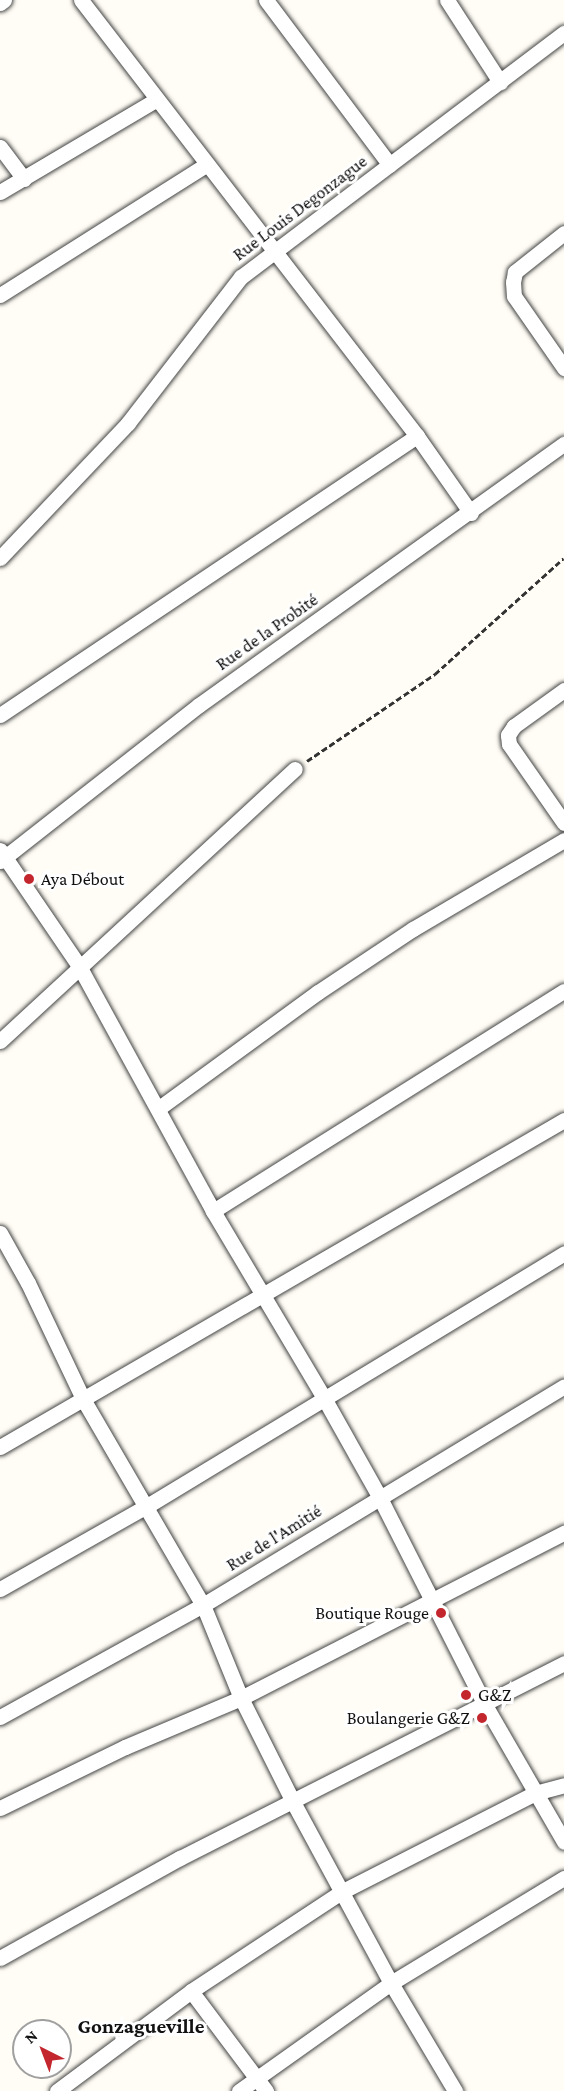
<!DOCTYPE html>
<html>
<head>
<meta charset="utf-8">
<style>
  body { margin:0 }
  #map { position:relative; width:564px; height:2091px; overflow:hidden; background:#fffdf5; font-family:"Crimson Pro",serif }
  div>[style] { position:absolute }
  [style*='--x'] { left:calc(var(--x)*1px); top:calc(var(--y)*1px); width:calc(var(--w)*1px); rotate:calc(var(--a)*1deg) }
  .path>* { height:3px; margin-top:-1.5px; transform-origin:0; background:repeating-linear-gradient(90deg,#333 0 6px,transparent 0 9px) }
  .roads { filter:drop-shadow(0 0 2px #444) drop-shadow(0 0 2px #444) }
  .street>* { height:15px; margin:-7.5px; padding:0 7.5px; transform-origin:7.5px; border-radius:7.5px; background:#fff }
  .dots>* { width:16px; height:16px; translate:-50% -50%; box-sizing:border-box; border:3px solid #fff; border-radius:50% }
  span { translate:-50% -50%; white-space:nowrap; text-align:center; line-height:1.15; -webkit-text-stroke:6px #fff; paint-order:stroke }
  .street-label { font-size:18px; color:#111 }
  .poi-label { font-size:18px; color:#111 }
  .left { translate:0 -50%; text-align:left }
  .right { translate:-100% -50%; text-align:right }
  .quarter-label { font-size:21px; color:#111; font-weight:700 }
  .north { position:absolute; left:12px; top:2019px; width:60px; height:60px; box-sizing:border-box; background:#fff; border:2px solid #a0a0a0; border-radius:50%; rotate:318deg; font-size:16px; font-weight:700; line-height:24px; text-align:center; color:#111 }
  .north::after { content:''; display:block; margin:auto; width:21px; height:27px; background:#c4262e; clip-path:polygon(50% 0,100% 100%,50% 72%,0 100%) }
</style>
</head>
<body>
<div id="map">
  <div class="path">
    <i style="--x:307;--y:761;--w:155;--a:-34.2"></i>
    <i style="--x:435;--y:674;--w:173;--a:-42"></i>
  </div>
  <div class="roads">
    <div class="street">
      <i style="--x:81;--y:0;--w:550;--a:52.38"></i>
      <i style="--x:266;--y:0;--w:206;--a:53.1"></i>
      <i style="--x:447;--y:0;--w:98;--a:57.1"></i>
      <i style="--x:0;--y:3;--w:5;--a:-37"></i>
      <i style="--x:0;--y:147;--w:40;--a:53"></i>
      <i style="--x:0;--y:192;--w:182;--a:-30.6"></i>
      <i style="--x:564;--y:233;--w:63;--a:141.5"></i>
      <i style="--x:515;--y:272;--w:10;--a:101"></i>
      <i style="--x:513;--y:282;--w:14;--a:86"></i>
      <i style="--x:514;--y:296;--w:88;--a:55.2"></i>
      <i style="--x:0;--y:295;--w:245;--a:-32.3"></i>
      <i style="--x:0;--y:558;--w:186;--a:-46.5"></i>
      <i style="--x:128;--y:423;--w:185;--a:-52.3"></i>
      <i style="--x:241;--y:277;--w:405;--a:-37.1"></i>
      <i style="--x:564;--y:690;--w:62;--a:144.2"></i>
      <i style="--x:514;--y:726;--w:11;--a:124"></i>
      <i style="--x:508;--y:735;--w:9;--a:84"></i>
      <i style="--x:509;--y:744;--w:96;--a:55.2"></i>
      <i style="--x:0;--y:715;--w:502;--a:-33.79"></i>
      <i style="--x:417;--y:436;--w:94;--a:55"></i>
      <i style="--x:0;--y:850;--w:140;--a:55.7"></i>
      <i style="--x:79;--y:966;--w:279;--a:61.3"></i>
      <i style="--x:213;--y:1211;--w:217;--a:59.3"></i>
      <i style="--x:324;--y:1398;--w:112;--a:60.7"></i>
      <i style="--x:379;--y:1496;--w:234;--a:63.1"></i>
      <i style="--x:485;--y:1705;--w:158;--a:60"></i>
      <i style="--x:0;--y:861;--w:253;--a:-38.1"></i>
      <i style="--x:199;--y:705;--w:449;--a:-35.6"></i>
      <i style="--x:0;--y:1041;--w:401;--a:-42.7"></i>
      <i style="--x:159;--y:1108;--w:197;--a:-36.1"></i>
      <i style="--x:318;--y:992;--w:114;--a:-33.6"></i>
      <i style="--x:413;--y:929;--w:175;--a:-30.5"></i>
      <i style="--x:213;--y:1211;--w:414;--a:-32.1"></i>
      <i style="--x:0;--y:1233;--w:57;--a:60.8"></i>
      <i style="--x:28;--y:1283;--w:128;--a:64.6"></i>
      <i style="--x:83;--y:1399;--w:238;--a:59.8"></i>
      <i style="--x:203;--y:1605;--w:100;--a:67.8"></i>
      <i style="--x:241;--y:1698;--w:116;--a:63.4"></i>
      <i style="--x:293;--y:1802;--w:206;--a:61.6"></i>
      <i style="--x:391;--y:1983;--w:126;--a:59.3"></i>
      <i style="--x:0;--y:1447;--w:652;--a:-30.1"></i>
      <i style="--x:0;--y:1589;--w:169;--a:-29.5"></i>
      <i style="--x:147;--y:1506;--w:488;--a:-31.2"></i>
      <i style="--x:0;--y:1717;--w:232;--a:-28.9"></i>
      <i style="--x:203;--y:1605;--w:422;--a:-31.2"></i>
      <i style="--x:0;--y:1808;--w:139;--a:-26"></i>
      <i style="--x:125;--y:1747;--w:126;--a:-22.9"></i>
      <i style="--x:241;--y:1698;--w:363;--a:-27.1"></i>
      <i style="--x:0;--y:1958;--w:206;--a:-29.1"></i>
      <i style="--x:180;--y:1858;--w:431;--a:-26.9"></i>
      <i style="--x:191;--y:1991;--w:125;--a:53.1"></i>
      <i style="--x:57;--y:2091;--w:167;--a:-36.7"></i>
      <i style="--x:191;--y:1991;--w:180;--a:-33.4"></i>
      <i style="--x:341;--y:1892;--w:218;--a:-27"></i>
      <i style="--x:535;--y:1793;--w:30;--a:-15"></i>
      <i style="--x:239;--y:2091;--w:186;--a:-35.4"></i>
      <i style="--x:391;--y:1983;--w:202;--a:-31.3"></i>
    </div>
  </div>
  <div class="dots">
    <i style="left:29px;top:879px;background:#c4262e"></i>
    <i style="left:441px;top:1613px;background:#c4262e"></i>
    <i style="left:466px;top:1695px;background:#c4262e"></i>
    <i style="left:482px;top:1718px;background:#c4262e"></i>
  </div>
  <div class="street-label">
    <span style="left:300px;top:208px;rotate:-37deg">Rue Louis Degonzague</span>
    <span style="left:267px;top:632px;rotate:-35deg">Rue de la Probité</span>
    <span style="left:274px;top:1538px;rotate:-32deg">Rue de l'Amitié</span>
  </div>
  <div class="poi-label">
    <span class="left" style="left:41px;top:879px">Aya Débout</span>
    <span class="right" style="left:429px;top:1613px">Boutique Rouge</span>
    <span class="left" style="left:478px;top:1695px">G&amp;Z</span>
    <span class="right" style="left:470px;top:1718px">Boulangerie G&amp;Z</span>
  </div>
  <div class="quarter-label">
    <span style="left:141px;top:2026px">Gonzagueville</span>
  </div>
  <div class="north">N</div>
</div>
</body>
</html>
